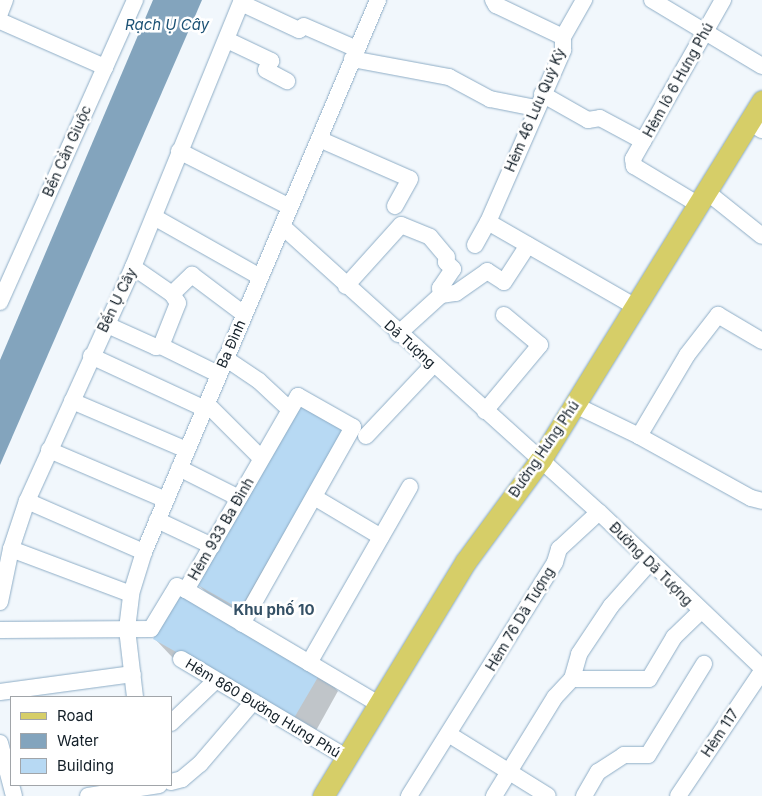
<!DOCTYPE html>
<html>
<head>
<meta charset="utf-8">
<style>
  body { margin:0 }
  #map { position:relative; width:762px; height:796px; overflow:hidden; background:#f1f7fc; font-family:Inter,sans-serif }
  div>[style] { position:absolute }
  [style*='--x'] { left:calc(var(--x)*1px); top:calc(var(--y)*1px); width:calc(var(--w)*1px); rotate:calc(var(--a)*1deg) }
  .water>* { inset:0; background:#83a4bd }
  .shadow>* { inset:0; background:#0003 }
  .building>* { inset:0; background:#b7d9f3 }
  .roads { filter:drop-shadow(0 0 1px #8eadc6) drop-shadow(0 0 1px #8eadc6) }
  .minor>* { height:16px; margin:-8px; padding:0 8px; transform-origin:8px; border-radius:8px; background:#fff }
  .major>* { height:21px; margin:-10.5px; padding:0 10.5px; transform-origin:10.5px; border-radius:10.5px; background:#d6ce68 }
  span { translate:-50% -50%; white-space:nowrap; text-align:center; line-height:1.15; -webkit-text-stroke:5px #fff; paint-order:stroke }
  .street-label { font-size:14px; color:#131f28 }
  .water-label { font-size:15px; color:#1c5275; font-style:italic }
  .neighbourhood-label { font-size:15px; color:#345065; font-weight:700 }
  .legend { position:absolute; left:10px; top:696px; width:162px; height:90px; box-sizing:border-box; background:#fff; border:1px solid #a1a5a9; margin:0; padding:6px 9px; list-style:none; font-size:15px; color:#131f28 }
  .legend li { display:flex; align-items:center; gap:10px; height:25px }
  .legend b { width:25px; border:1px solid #a1a5a9 }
</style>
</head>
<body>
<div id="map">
  <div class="water">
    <i style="clip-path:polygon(153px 0,202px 0,0 465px,0 360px)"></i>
  </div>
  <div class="shadow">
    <i style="clip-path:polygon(344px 429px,250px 618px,206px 592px,196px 583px)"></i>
    <i style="clip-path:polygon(155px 639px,320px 673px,338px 691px,313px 736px,173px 658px)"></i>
  </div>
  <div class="building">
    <i style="clip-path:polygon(300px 402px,345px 428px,240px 609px,194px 583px)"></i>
    <i style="clip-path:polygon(180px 592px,321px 672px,294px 718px,153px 639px)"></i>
  </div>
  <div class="roads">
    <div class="minor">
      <i style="--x:493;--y:0;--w:6;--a:59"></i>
      <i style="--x:496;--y:5;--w:74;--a:25.5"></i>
      <i style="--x:652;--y:0;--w:128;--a:31"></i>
      <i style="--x:241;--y:3;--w:64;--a:25"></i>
      <i style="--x:299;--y:30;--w:6;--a:-39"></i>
      <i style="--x:304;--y:26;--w:58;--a:23.5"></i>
      <i style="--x:0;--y:13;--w:14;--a:-69"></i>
      <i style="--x:0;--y:21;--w:115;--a:23.7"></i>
      <i style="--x:227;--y:40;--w:49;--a:25.5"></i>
      <i style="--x:271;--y:61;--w:10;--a:119"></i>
      <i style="--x:266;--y:70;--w:24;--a:28"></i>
      <i style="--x:352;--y:59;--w:99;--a:10.5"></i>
      <i style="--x:449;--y:77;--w:47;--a:28.2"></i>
      <i style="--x:490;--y:99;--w:47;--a:11.1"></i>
      <i style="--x:542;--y:94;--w:53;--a:29.5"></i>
      <i style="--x:588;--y:120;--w:12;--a:-9"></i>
      <i style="--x:600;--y:118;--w:49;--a:28.1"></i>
      <i style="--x:749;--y:122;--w:15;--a:32"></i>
      <i style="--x:319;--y:139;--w:99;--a:23.7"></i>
      <i style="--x:410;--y:179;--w:31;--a:119"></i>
      <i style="--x:179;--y:151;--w:124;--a:26.8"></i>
      <i style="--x:707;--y:192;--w:70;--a:38.7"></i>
      <i style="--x:699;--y:205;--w:76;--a:-149"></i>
      <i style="--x:634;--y:166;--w:7;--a:-98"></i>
      <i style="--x:633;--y:159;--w:183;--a:-60.5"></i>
      <i style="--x:154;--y:217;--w:122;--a:29.5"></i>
      <i style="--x:488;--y:222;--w:168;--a:29.9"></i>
      <i style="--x:282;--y:226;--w:427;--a:42.1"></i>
      <i style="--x:599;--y:512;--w:226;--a:43.7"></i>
      <i style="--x:475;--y:245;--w:26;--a:-61"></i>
      <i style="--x:488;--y:222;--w:188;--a:-66.4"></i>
      <i style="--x:563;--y:50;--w:13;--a:-90"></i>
      <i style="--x:563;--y:37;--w:43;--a:-60.4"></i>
      <i style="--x:133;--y:267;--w:47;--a:34.7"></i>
      <i style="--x:172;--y:294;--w:28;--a:-44"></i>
      <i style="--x:192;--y:275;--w:65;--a:36.9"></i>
      <i style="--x:346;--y:286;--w:82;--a:-48"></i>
      <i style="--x:401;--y:225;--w:31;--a:22"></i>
      <i style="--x:430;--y:237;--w:26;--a:50"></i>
      <i style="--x:447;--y:257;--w:5;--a:101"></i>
      <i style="--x:446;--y:262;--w:10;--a:45"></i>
      <i style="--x:453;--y:269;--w:23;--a:124"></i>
      <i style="--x:440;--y:288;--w:7;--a:82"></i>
      <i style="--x:0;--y:302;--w:331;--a:-65.9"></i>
      <i style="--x:105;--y:324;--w:56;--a:24.3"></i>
      <i style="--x:156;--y:347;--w:5;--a:-11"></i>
      <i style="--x:161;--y:346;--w:64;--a:26.2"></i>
      <i style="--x:398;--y:334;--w:58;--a:-42.2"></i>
      <i style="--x:441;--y:295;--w:15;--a:-8"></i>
      <i style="--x:456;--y:293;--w:38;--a:-35"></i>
      <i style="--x:487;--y:271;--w:20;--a:33"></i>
      <i style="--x:504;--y:282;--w:44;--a:-57"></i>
      <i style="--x:161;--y:346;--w:46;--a:-68.4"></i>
      <i style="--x:178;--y:303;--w:11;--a:-124"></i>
      <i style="--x:91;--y:356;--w:126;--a:24.9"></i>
      <i style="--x:225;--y:358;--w:41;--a:34.1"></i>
      <i style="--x:259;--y:381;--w:41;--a:43"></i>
      <i style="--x:72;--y:401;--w:125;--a:23.1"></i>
      <i style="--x:207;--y:404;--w:76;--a:45"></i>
      <i style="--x:575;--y:405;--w:71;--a:25.8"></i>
      <i style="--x:639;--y:436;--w:128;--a:29"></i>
      <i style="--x:751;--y:498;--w:11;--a:15"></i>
      <i style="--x:485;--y:411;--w:86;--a:-50.2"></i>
      <i style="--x:540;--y:345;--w:47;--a:-140.2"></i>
      <i style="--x:366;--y:436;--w:98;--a:-46.7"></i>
      <i style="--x:639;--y:436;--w:94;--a:-59.3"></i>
      <i style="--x:687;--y:355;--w:51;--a:-52.2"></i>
      <i style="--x:718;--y:315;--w:51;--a:30.6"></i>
      <i style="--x:49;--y:450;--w:127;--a:23.1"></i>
      <i style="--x:179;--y:468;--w:67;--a:26.6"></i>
      <i style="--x:314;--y:497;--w:78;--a:30.8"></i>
      <i style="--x:27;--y:501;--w:128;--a:23.6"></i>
      <i style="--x:157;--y:520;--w:61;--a:25.3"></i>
      <i style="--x:11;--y:549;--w:128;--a:20.6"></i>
      <i style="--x:186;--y:590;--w:224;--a:30.6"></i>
      <i style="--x:0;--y:602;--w:54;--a:-78.3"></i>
      <i style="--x:11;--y:549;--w:51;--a:-71.6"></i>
      <i style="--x:27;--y:501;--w:257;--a:-65.6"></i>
      <i style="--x:133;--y:267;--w:288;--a:-67.8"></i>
      <i style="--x:0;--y:630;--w:151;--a:-0.4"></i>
      <i style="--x:151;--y:629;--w:50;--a:-58.8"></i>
      <i style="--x:177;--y:586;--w:10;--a:24"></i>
      <i style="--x:186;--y:590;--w:224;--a:-60"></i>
      <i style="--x:298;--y:396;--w:63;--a:29.4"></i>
      <i style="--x:353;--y:427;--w:226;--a:119.4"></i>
      <i style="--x:181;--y:659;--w:192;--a:30.7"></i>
      <i style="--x:309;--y:663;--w:203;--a:-60.2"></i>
      <i style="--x:572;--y:679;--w:77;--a:0"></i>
      <i style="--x:649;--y:679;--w:49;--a:-59.2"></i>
      <i style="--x:674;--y:637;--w:36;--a:-44"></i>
      <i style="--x:0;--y:692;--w:134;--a:-7.7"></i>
      <i style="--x:135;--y:697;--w:68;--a:-96.7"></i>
      <i style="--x:127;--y:629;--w:35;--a:-83"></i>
      <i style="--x:131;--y:594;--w:44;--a:-72.8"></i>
      <i style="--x:144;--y:552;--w:600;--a:-67.03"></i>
      <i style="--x:171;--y:723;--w:62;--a:-43.7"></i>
      <i style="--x:450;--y:735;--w:115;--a:31.9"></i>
      <i style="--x:0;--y:743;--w:55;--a:75.2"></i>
      <i style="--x:171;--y:782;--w:11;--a:-15"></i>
      <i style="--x:182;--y:779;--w:23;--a:-40"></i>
      <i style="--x:200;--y:764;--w:82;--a:-49.5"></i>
      <i style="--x:88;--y:796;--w:72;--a:-8.8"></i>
      <i style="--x:409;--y:796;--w:276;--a:-58"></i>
      <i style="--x:555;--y:562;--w:14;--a:-73"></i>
      <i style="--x:559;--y:549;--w:54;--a:-42.8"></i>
      <i style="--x:494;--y:796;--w:116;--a:-58.4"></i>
      <i style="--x:555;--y:697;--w:25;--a:-47"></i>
      <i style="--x:572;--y:679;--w:26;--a:-74"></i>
      <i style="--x:579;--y:654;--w:58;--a:-56.3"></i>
      <i style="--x:611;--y:606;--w:60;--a:-48.4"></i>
      <i style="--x:584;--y:796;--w:28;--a:-60"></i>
      <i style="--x:598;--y:772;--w:31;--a:-33"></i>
      <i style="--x:624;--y:755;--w:24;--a:0"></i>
      <i style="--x:648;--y:755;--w:107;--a:-58.4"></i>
      <i style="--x:678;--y:796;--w:151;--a:-56.1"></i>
    </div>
    <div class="major">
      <i style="--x:323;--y:796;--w:275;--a:-58.7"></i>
      <i style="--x:466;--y:561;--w:127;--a:-53.7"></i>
      <i style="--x:541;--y:459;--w:421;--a:-58.3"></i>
    </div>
  </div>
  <div class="street-label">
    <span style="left:678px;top:80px;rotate:-61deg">Hẻm lô 6 Hưng Phú</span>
    <span style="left:535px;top:110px;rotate:-67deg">Hẻm 46 Lưu Quý Kỳ</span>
    <span style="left:67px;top:151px;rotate:-66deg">Bến Cần Giuộc</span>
    <span style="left:117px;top:300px;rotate:-64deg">Bến Ụ Cây</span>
    <span style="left:231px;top:344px;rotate:-66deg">Ba Đình</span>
    <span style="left:410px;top:344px;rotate:42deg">Dã Tượng</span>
    <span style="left:544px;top:449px;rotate:-56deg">Đường Hưng Phú</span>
    <span style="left:221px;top:529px;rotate:-60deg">Hẻm 933 Ba Đình</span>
    <span style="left:651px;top:564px;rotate:45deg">Đường Dã Tượng</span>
    <span style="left:520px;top:619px;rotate:-59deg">Hẻm 76 Dã Tượng</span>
    <span style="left:263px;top:708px;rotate:31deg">Hẻm 860 Đường Hưng Phú</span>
    <span style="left:720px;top:733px;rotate:-56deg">Hẻm 117</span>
  </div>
  <div class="water-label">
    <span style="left:167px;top:25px">Rạch Ụ Cây</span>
  </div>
  <div class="neighbourhood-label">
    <span style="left:274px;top:610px">Khu phố 10</span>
  </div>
  <ul class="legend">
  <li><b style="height:6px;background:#d6ce68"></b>Road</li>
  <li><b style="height:14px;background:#83a4bd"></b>Water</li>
  <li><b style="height:14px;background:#b7d9f3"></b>Building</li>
  </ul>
</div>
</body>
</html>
